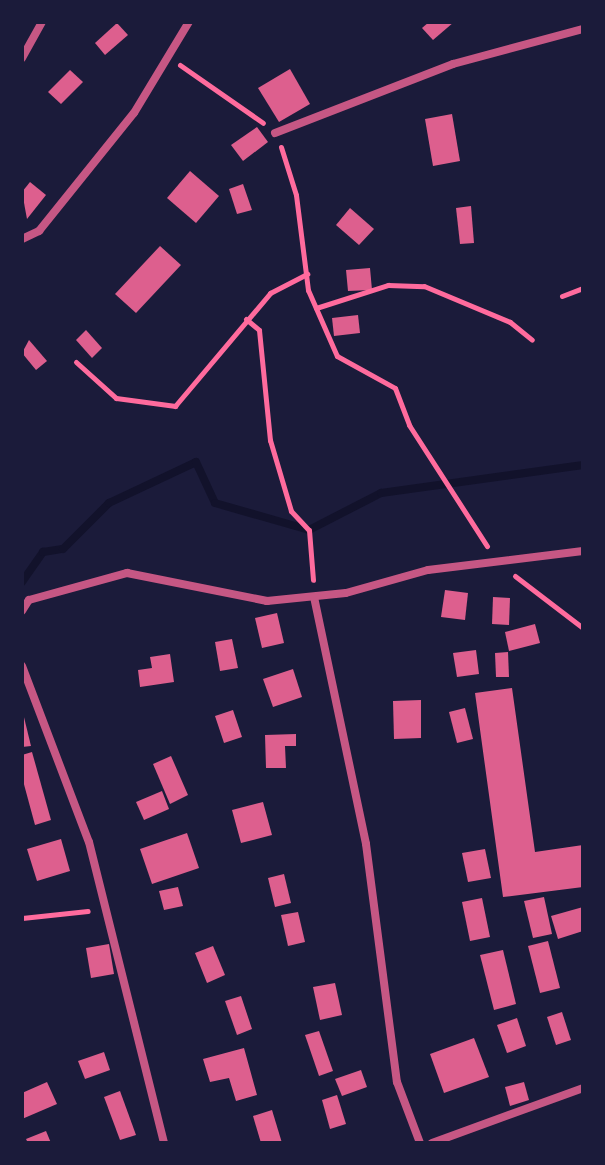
<!DOCTYPE html>
<html>
<head>
<meta charset="utf-8">
<style>
  body { margin:0 }
  #map { position:relative; width:605px; height:1165px; overflow:hidden; background:#1b1b3a; font-family:Signika,sans-serif }
  div>[style] { position:absolute }
  [style*='--x'] { left:calc(var(--x)*1px); top:calc(var(--y)*1px); width:calc(var(--w)*1px); rotate:calc(var(--a)*1deg) }
  .stream>* { height:8px; margin:-4px; padding:0 4px; transform-origin:4px; border-radius:4px; background:#12122b }
  .building>* { inset:0; background:#dd5f8e }
  .path>* { height:5px; margin:-2.5px; padding:0 2.5px; transform-origin:2.5px; border-radius:2.5px; background:#ff6b9d }
  .minor>* { height:8px; margin:-4px; padding:0 4px; transform-origin:4px; border-radius:4px; background:#c65784 }
  span { translate:-50% -50%; white-space:nowrap; text-align:center; line-height:1.15; -webkit-text-stroke:7px #1b1b3a; paint-order:stroke }
  .frame { position:absolute; inset:0; border:24px solid #1b1b3a; pointer-events:none }
</style>
</head>
<body>
<div id="map">
  <div class="stream">
    <i style="--x:22;--y:582;--w:37;--a:-55"></i>
    <i style="--x:43;--y:552;--w:20;--a:-9"></i>
    <i style="--x:63;--y:549;--w:65;--a:-45"></i>
    <i style="--x:109;--y:503;--w:96;--a:-25.2"></i>
    <i style="--x:196;--y:462;--w:45;--a:65.1"></i>
    <i style="--x:215;--y:503;--w:98;--a:16"></i>
    <i style="--x:309;--y:530;--w:81;--a:-27.2"></i>
    <i style="--x:381;--y:493;--w:204;--a:-7.9"></i>
  </div>
  <div class="building">
    <i style="clip-path:polygon(429px 22px,454px 22px,433px 40px,422px 28px)"></i>
    <i style="clip-path:polygon(117px 23px,128px 35px,105px 55px,95px 43px)"></i>
    <i style="clip-path:polygon(290px 69px,310px 104px,279px 122px,258px 88px)"></i>
    <i style="clip-path:polygon(70px 70px,83px 82px,61px 104px,48px 92px)"></i>
    <i style="clip-path:polygon(452px 114px,460px 161px,433px 166px,425px 119px)"></i>
    <i style="clip-path:polygon(257px 127px,268px 142px,243px 161px,231px 145px)"></i>
    <i style="clip-path:polygon(190px 171px,219px 196px,196px 223px,167px 198px)"></i>
    <i style="clip-path:polygon(30px 182px,46px 195px,27px 219px,22px 192px)"></i>
    <i style="clip-path:polygon(243px 184px,252px 210px,237px 214px,229px 189px)"></i>
    <i style="clip-path:polygon(471px 206px,474px 243px,460px 244px,456px 208px)"></i>
    <i style="clip-path:polygon(350px 208px,374px 229px,359px 245px,336px 225px)"></i>
    <i style="clip-path:polygon(160px 246px,181px 265px,136px 313px,115px 294px)"></i>
    <i style="clip-path:polygon(370px 268px,372px 290px,348px 291px,346px 270px)"></i>
    <i style="clip-path:polygon(358px 315px,360px 333px,334px 336px,332px 318px)"></i>
    <i style="clip-path:polygon(86px 330px,102px 348px,92px 358px,76px 340px)"></i>
    <i style="clip-path:polygon(29px 340px,47px 361px,36px 370px,22px 353px)"></i>
    <i style="clip-path:polygon(445px 590px,468px 593px,465px 620px,441px 617px)"></i>
    <i style="clip-path:polygon(493px 597px,510px 598px,509px 625px,492px 624px)"></i>
    <i style="clip-path:polygon(277px 613px,284px 643px,262px 648px,255px 618px)"></i>
    <i style="clip-path:polygon(535px 624px,540px 643px,509px 651px,505px 632px)"></i>
    <i style="clip-path:polygon(232px 639px,238px 668px,220px 671px,215px 642px)"></i>
    <i style="clip-path:polygon(476px 650px,479px 674px,457px 677px,453px 653px)"></i>
    <i style="clip-path:polygon(508px 652px,509px 677px,496px 677px,495px 653px)"></i>
    <i style="clip-path:polygon(170px 654px,174px 682px,140px 687px,138px 670px,152px 668px,150px 657px)"></i>
    <i style="clip-path:polygon(293px 669px,302px 697px,273px 707px,263px 679px)"></i>
    <i style="clip-path:polygon(512px 688px,535px 852px,583px 845px,583px 887px,503px 897px,475px 693px)"></i>
    <i style="clip-path:polygon(421px 700px,421px 738px,394px 739px,393px 701px)"></i>
    <i style="clip-path:polygon(465px 708px,473px 739px,457px 743px,449px 712px)"></i>
    <i style="clip-path:polygon(22px 709px,31px 746px,22px 747px)"></i>
    <i style="clip-path:polygon(233px 710px,242px 737px,224px 743px,215px 716px)"></i>
    <i style="clip-path:polygon(296px 734px,296px 746px,285px 746px,286px 768px,266px 768px,265px 735px)"></i>
    <i style="clip-path:polygon(32px 752px,51px 820px,35px 825px,22px 777px,22px 755px)"></i>
    <i style="clip-path:polygon(171px 756px,188px 795px,170px 804px,153px 764px)"></i>
    <i style="clip-path:polygon(162px 791px,169px 809px,144px 820px,136px 802px)"></i>
    <i style="clip-path:polygon(263px 802px,272px 835px,241px 843px,232px 810px)"></i>
    <i style="clip-path:polygon(187px 833px,199px 868px,152px 884px,140px 849px)"></i>
    <i style="clip-path:polygon(61px 839px,70px 871px,37px 881px,27px 849px)"></i>
    <i style="clip-path:polygon(485px 849px,491px 878px,468px 882px,462px 853px)"></i>
    <i style="clip-path:polygon(284px 874px,291px 903px,275px 907px,268px 878px)"></i>
    <i style="clip-path:polygon(178px 887px,183px 906px,164px 910px,159px 891px)"></i>
    <i style="clip-path:polygon(544px 897px,552px 934px,533px 938px,524px 901px)"></i>
    <i style="clip-path:polygon(482px 898px,490px 937px,470px 941px,462px 902px)"></i>
    <i style="clip-path:polygon(583px 907px,583px 931px,558px 939px,551px 916px)"></i>
    <i style="clip-path:polygon(298px 912px,305px 942px,288px 946px,281px 915px)"></i>
    <i style="clip-path:polygon(548px 941px,560px 988px,540px 993px,528px 946px)"></i>
    <i style="clip-path:polygon(109px 944px,114px 974px,91px 978px,86px 948px)"></i>
    <i style="clip-path:polygon(213px 946px,225px 975px,207px 983px,195px 953px)"></i>
    <i style="clip-path:polygon(503px 950px,516px 1004px,494px 1010px,480px 955px)"></i>
    <i style="clip-path:polygon(335px 983px,342px 1015px,320px 1020px,313px 987px)"></i>
    <i style="clip-path:polygon(241px 996px,252px 1029px,237px 1035px,225px 1001px)"></i>
    <i style="clip-path:polygon(562px 1012px,571px 1040px,556px 1045px,547px 1017px)"></i>
    <i style="clip-path:polygon(517px 1018px,526px 1046px,507px 1053px,497px 1025px)"></i>
    <i style="clip-path:polygon(319px 1031px,333px 1071px,319px 1076px,305px 1035px)"></i>
    <i style="clip-path:polygon(474px 1038px,489px 1077px,444px 1093px,430px 1054px)"></i>
    <i style="clip-path:polygon(244px 1048px,257px 1095px,236px 1101px,229px 1078px,210px 1082px,203px 1059px)"></i>
    <i style="clip-path:polygon(104px 1052px,110px 1070px,85px 1079px,78px 1061px)"></i>
    <i style="clip-path:polygon(361px 1070px,367px 1087px,342px 1096px,335px 1079px)"></i>
    <i style="clip-path:polygon(47px 1082px,57px 1104px,22px 1119px,22px 1093px)"></i>
    <i style="clip-path:polygon(524px 1082px,529px 1100px,510px 1106px,505px 1087px)"></i>
    <i style="clip-path:polygon(120px 1091px,136px 1135px,120px 1140px,104px 1097px)"></i>
    <i style="clip-path:polygon(337px 1095px,346px 1124px,330px 1129px,322px 1100px)"></i>
    <i style="clip-path:polygon(272px 1110px,282px 1143px,261px 1143px,253px 1116px)"></i>
    <i style="clip-path:polygon(46px 1131px,51px 1143px,28px 1143px,26px 1139px)"></i>
  </div>
  <div class="path">
    <i style="--x:180;--y:65;--w:101;--a:34.9"></i>
    <i style="--x:281;--y:147;--w:50;--a:72.6"></i>
    <i style="--x:296;--y:195;--w:96;--a:82.8"></i>
    <i style="--x:308;--y:290;--w:72;--a:66.3"></i>
    <i style="--x:337;--y:356;--w:66;--a:28.9"></i>
    <i style="--x:395;--y:388;--w:40;--a:69"></i>
    <i style="--x:409;--y:425;--w:144;--a:57.2"></i>
    <i style="--x:562;--y:296;--w:22;--a:-21"></i>
    <i style="--x:316;--y:308;--w:76;--a:-17.7"></i>
    <i style="--x:388;--y:285;--w:36;--a:2"></i>
    <i style="--x:424;--y:286;--w:93;--a:22.7"></i>
    <i style="--x:510;--y:322;--w:28;--a:39"></i>
    <i style="--x:246;--y:319;--w:17;--a:40"></i>
    <i style="--x:259;--y:330;--w:111;--a:84.3"></i>
    <i style="--x:270;--y:440;--w:74;--a:73.5"></i>
    <i style="--x:291;--y:511;--w:26;--a:47"></i>
    <i style="--x:309;--y:530;--w:50;--a:85.4"></i>
    <i style="--x:76;--y:362;--w:54;--a:42"></i>
    <i style="--x:116;--y:398;--w:60;--a:7.7"></i>
    <i style="--x:175;--y:406;--w:148;--a:-49.9"></i>
    <i style="--x:270;--y:293;--w:42;--a:-27.2"></i>
    <i style="--x:515;--y:576;--w:86;--a:37.4"></i>
    <i style="--x:22;--y:918;--w:66;--a:-6.1"></i>
  </div>
  <div class="minor">
    <i style="--x:22;--y:58;--w:41;--a:-60.9"></i>
    <i style="--x:275;--y:133;--w:191;--a:-21.2"></i>
    <i style="--x:453;--y:64;--w:135;--a:-15.1"></i>
    <i style="--x:22;--y:239;--w:19;--a:-25"></i>
    <i style="--x:39;--y:231;--w:151;--a:-51.2"></i>
    <i style="--x:134;--y:113;--w:106;--a:-58.9"></i>
    <i style="--x:314;--y:597;--w:252;--a:78.1"></i>
    <i style="--x:366;--y:844;--w:240;--a:82.6"></i>
    <i style="--x:397;--y:1082;--w:65;--a:69.3"></i>
    <i style="--x:22;--y:611;--w:13;--a:-58"></i>
    <i style="--x:29;--y:600;--w:102;--a:-15.4"></i>
    <i style="--x:127;--y:573;--w:143;--a:11.3"></i>
    <i style="--x:267;--y:601;--w:79;--a:-5.8"></i>
    <i style="--x:346;--y:593;--w:85;--a:-15.7"></i>
    <i style="--x:428;--y:570;--w:156;--a:-7"></i>
    <i style="--x:22;--y:666;--w:188;--a:69.2"></i>
    <i style="--x:89;--y:842;--w:310;--a:76"></i>
    <i style="--x:432;--y:1143;--w:161;--a:-20"></i>
  </div>
  <div class="frame"></div>
</div>
</body>
</html>
